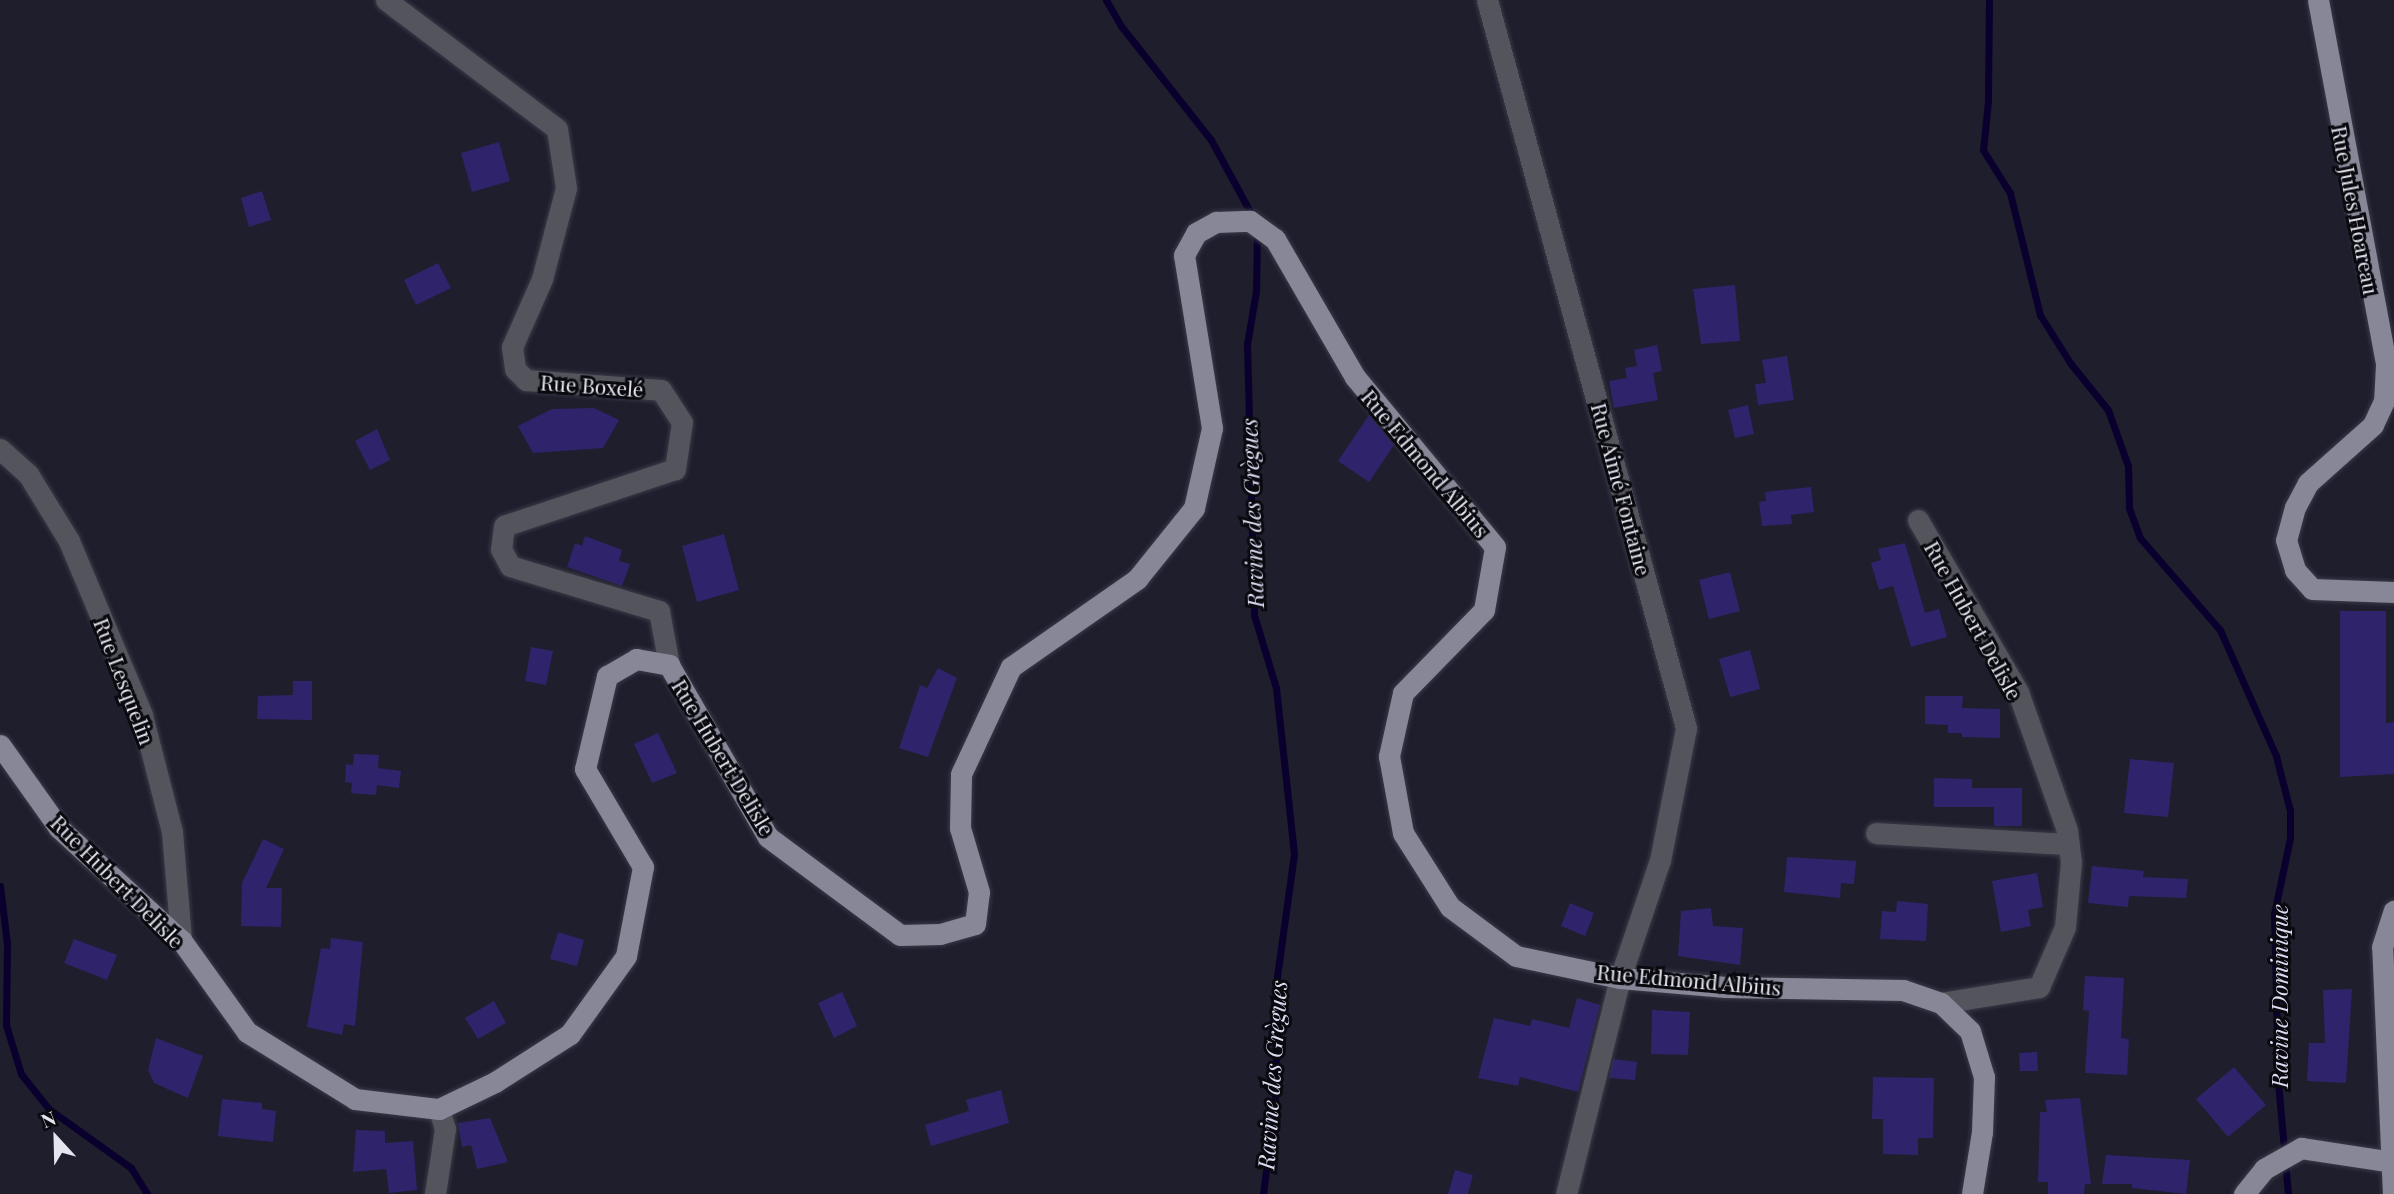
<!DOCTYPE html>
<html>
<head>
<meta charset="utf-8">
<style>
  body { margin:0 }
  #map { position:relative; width:2394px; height:1194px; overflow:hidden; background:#1e1e2d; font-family:"Playfair Display",serif }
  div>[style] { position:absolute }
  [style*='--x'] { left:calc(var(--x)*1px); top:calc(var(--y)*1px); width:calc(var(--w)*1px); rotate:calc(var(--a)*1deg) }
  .stream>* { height:7px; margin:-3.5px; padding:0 3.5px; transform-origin:3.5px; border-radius:3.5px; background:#0a002d }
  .building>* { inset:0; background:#2f246b }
  .roads { filter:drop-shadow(0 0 2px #3a3a48) drop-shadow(0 0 2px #3a3a48) }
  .minor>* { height:21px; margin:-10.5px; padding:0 10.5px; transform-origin:10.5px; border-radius:10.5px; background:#53545c }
  .major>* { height:21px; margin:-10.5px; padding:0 10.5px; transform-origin:10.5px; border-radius:10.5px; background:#878798 }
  span { translate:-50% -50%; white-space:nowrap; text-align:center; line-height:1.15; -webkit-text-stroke:6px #09090f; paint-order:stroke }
  .street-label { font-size:21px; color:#e5e5f0 }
  .water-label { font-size:23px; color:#dcdcf2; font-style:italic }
  .north { position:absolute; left:21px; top:1103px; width:70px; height:70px; -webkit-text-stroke:5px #09090f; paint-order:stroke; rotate:338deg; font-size:19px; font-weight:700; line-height:28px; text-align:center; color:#e5e5f0 }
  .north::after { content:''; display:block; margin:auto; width:24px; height:32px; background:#e5e5f0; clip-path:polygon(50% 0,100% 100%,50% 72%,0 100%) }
</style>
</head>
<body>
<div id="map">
  <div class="stream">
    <i style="--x:1106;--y:0;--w:30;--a:60"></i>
    <i style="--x:1121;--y:26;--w:145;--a:51.7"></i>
    <i style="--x:1211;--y:140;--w:90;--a:61.4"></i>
    <i style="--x:1989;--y:0;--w:101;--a:90.6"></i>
    <i style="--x:1988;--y:101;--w:49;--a:95.8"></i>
    <i style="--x:1983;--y:150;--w:51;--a:57.9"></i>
    <i style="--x:2010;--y:193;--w:126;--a:76.2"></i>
    <i style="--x:2040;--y:315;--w:58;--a:57.7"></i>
    <i style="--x:2071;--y:364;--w:59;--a:51.2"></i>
    <i style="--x:2108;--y:410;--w:59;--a:70.3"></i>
    <i style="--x:2128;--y:466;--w:42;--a:88.6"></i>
    <i style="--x:2129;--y:508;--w:32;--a:70"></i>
    <i style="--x:2140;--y:538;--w:122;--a:49"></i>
    <i style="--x:2220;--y:630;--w:138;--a:66"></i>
    <i style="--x:2276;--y:756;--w:57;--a:75.7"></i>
    <i style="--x:2290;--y:811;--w:27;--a:90"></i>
    <i style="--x:2290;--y:838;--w:78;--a:101.9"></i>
    <i style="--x:2274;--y:914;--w:168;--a:88.6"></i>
    <i style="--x:2278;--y:1082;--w:112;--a:84.9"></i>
    <i style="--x:1257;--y:230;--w:61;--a:90.9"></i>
    <i style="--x:1256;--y:291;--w:54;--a:99.6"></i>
    <i style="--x:1247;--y:344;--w:271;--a:88.5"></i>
    <i style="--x:1254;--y:615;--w:76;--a:73.2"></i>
    <i style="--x:1276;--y:688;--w:167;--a:83.8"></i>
    <i style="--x:1294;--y:854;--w:124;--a:97.9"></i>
    <i style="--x:1277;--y:977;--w:122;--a:90.9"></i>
    <i style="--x:1275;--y:1099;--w:96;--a:97.2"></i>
    <i style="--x:0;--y:886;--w:58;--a:83.1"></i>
    <i style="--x:7;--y:944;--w:81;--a:90.7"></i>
    <i style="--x:6;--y:1025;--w:51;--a:73"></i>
    <i style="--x:21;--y:1074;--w:45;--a:51.3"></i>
    <i style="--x:49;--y:1109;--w:101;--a:35.7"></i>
    <i style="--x:131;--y:1168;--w:31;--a:58"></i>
  </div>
  <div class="building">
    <i style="clip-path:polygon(499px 142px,510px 181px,472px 192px,461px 153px)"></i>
    <i style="clip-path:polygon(262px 191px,271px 220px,249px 227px,241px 198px)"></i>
    <i style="clip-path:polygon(438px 263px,451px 288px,416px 305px,404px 280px)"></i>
    <i style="clip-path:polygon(1735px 285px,1740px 341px,1701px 344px,1693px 289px)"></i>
    <i style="clip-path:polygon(1657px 345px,1662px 371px,1653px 373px,1658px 400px,1614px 408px,1609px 381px,1627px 378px,1625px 368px,1637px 366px,1634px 350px)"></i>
    <i style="clip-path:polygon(1787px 356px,1794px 400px,1758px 405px,1755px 384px,1766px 383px,1762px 360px)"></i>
    <i style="clip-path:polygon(1748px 405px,1754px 434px,1735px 438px,1728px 410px)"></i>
    <i style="clip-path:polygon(594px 408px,619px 420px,603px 448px,533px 453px,518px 426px,552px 409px)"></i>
    <i style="clip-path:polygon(1369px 415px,1394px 445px,1369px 482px,1338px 461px)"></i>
    <i style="clip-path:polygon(377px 429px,390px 460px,370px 470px,355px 441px)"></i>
    <i style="clip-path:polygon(1811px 487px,1814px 512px,1791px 515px,1792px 524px,1762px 526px,1759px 502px,1766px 501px,1765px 492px)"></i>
    <i style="clip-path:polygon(724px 534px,739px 590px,697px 602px,682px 546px)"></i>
    <i style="clip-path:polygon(585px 536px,622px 550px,619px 561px,630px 564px,622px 586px,567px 567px,575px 543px,582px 546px)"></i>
    <i style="clip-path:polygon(1905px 543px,1925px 613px,1939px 609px,1947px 637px,1911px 647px,1893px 586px,1879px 590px,1871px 563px,1881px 560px,1878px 549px)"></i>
    <i style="clip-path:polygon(1730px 572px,1740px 611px,1709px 619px,1699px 580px)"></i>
    <i style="clip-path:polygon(2340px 611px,2386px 611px,2386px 723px,2394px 722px,2394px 774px,2340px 777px)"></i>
    <i style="clip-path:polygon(531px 647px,553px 651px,546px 685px,525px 681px)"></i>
    <i style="clip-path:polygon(1750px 650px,1760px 689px,1730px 697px,1719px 659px)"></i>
    <i style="clip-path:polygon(938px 668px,957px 678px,928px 757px,899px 748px,920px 685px,927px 688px)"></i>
    <i style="clip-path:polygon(293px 681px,312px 681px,312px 720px,257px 719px,258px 696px,293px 695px)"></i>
    <i style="clip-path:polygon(1925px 696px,1963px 696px,1962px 708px,2000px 709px,2000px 738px,1962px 737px,1962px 733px,1948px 733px,1948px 725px,1925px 724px)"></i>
    <i style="clip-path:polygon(658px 733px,677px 773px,652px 783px,634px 744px)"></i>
    <i style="clip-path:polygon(354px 754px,379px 755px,378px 768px,401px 771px,399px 788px,377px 785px,376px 795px,351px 793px,352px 783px,345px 782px,346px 764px,353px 765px)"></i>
    <i style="clip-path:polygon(2130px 759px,2174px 763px,2168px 817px,2124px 813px)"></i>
    <i style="clip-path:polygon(1934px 778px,1972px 779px,1972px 788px,2022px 788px,2022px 826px,1994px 826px,1994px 807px,1934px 807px)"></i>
    <i style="clip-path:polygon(263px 839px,284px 849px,266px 888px,282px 888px,281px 927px,241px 926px,242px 883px)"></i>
    <i style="clip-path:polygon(1787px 857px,1856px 861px,1854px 884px,1841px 883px,1840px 898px,1784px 892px)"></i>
    <i style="clip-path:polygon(2092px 866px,2144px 871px,2143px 877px,2188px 879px,2186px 898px,2129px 896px,2128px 907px,2088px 903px)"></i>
    <i style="clip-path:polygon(2037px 873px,2043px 907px,2028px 910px,2031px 926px,2001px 932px,1992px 881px)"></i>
    <i style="clip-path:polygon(1897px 901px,1928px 904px,1926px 941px,1880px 939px,1882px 911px,1896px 912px)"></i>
    <i style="clip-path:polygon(1570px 903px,1594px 913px,1585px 936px,1561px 926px)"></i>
    <i style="clip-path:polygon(1711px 908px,1713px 926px,1743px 928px,1740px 965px,1678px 956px,1681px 911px)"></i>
    <i style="clip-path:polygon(558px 932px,584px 940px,577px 966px,550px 959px)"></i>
    <i style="clip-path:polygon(331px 938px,363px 942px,355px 1026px,344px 1024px,342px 1035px,307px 1027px,321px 948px,330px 949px)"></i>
    <i style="clip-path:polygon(74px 939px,117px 955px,107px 980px,64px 963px)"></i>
    <i style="clip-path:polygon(2085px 976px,2124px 978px,2121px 1038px,2129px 1039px,2127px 1075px,2085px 1073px,2089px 1011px,2083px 1010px)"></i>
    <i style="clip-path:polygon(2352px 989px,2346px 1083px,2307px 1081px,2309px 1043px,2325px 1043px,2323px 990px)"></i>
    <i style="clip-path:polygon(842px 992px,857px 1026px,834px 1038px,818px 1003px)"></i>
    <i style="clip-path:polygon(1577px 998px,1600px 1005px,1578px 1092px,1520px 1077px,1518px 1086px,1478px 1078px,1494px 1018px,1530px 1026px,1532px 1019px,1569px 1028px)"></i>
    <i style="clip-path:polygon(494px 1001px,506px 1023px,478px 1039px,465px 1018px)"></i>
    <i style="clip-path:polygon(1652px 1010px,1690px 1012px,1688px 1055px,1651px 1054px)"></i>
    <i style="clip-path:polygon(156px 1038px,203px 1056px,188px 1098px,154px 1083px,148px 1070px)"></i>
    <i style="clip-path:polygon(2037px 1052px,2038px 1071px,2020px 1071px,2019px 1053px)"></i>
    <i style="clip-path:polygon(1613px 1059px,1637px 1062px,1635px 1080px,1609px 1078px)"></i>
    <i style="clip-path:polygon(2234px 1067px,2266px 1105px,2228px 1137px,2196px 1099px)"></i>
    <i style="clip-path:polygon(1873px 1077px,1934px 1078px,1933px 1138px,1918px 1138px,1918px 1155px,1883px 1154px,1883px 1119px,1872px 1119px)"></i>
    <i style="clip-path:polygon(1001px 1090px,1009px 1123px,931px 1146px,925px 1125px,969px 1111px,966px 1100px)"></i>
    <i style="clip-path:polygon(2080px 1098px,2091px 1184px,2085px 1184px,2084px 1194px,2048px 1194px,2048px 1182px,2038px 1182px,2040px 1112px,2047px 1112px,2045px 1100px)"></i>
    <i style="clip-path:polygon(222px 1099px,262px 1103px,262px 1109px,276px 1111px,273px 1142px,218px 1136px)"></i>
    <i style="clip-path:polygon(490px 1118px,508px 1162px,477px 1169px,471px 1145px,462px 1147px,458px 1123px)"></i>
    <i style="clip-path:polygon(356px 1130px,385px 1131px,385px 1143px,413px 1141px,417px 1190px,389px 1193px,386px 1169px,353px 1172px)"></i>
    <i style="clip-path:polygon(2106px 1155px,2190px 1160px,2186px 1194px,2132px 1188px,2132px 1184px,2102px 1184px)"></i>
    <i style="clip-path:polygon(1455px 1170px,1473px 1175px,1468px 1194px,1448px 1194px)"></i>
  </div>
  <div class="roads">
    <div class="minor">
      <i style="--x:386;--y:0;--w:214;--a:37"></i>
      <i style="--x:557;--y:129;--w:60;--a:81.3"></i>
      <i style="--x:566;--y:188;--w:94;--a:104.8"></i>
      <i style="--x:542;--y:279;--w:74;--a:113.8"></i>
      <i style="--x:512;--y:347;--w:22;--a:82"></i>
      <i style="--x:515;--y:369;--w:16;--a:45"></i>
      <i style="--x:526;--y:380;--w:135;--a:4.2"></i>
      <i style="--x:661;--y:390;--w:38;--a:57"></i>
      <i style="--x:682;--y:422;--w:48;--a:98.5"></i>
      <i style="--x:675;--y:469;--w:180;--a:161.6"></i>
      <i style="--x:504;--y:526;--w:23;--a:97"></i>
      <i style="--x:501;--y:549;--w:19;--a:62"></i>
      <i style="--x:510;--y:566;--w:156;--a:16.8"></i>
      <i style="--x:659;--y:611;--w:55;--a:79.5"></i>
      <i style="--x:1487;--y:0;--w:755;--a:74.71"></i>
      <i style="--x:1686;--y:728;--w:135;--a:101.1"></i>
      <i style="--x:1660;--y:860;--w:125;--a:108.7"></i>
      <i style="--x:1620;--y:978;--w:223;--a:104"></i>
      <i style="--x:0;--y:449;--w:38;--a:42"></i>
      <i style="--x:28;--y:474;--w:79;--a:58.5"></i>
      <i style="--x:69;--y:541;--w:189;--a:67.2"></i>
      <i style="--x:142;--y:715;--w:121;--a:75.6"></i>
      <i style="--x:172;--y:832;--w:108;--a:85.2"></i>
      <i style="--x:1918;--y:520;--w:199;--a:59.8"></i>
      <i style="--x:2018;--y:692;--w:146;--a:70.5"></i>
      <i style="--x:2067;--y:830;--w:32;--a:83"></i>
      <i style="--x:2071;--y:862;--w:65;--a:95.3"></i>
      <i style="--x:2065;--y:927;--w:65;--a:113.4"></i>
      <i style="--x:2039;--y:987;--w:99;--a:170.7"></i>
      <i style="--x:1876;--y:833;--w:193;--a:3.3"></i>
      <i style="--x:435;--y:1194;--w:66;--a:-81.3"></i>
      <i style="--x:445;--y:1129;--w:21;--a:-107"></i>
    </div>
    <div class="major">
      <i style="--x:2318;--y:0;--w:371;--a:79.4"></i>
      <i style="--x:2386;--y:365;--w:36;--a:93"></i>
      <i style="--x:2384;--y:401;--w:26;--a:115"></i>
      <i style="--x:2373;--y:425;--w:87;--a:138.3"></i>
      <i style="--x:2308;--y:483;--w:27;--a:118"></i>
      <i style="--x:2295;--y:507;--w:34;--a:105"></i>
      <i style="--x:2286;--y:540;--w:31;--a:73"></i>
      <i style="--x:2295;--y:570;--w:25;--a:48"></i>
      <i style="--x:2312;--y:589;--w:82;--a:2.1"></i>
      <i style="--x:0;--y:745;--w:102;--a:54.6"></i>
      <i style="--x:59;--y:828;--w:166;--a:42.6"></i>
      <i style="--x:181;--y:940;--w:113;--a:54.3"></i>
      <i style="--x:247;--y:1032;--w:127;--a:31.8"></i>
      <i style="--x:355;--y:1099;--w:85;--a:6.8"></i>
      <i style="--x:439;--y:1109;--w:62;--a:-25.7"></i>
      <i style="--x:495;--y:1082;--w:89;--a:-32.6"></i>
      <i style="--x:570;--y:1034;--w:96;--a:-54.3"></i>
      <i style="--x:626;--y:956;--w:91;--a:-79.2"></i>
      <i style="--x:643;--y:867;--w:114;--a:-120.6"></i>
      <i style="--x:585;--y:769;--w:96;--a:-76.7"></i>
      <i style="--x:607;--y:676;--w:34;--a:-30"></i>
      <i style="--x:636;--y:659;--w:34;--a:10"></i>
      <i style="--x:669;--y:665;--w:198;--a:60.1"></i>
      <i style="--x:768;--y:837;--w:164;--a:36.6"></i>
      <i style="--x:900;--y:935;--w:40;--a:-1.4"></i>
      <i style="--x:940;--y:934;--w:36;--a:-16"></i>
      <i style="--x:975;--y:924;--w:32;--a:-83"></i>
      <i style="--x:979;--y:892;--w:67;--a:-106.5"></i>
      <i style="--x:960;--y:828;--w:54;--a:-88.9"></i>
      <i style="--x:961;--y:774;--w:118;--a:-65"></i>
      <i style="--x:1011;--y:667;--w:154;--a:-34.9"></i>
      <i style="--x:1137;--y:579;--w:91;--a:-51.2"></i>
      <i style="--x:1194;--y:508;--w:82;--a:-77.3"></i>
      <i style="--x:1212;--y:428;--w:175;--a:-99.2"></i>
      <i style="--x:1184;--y:255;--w:25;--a:-61"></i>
      <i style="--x:1196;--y:233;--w:23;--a:-29"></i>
      <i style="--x:1216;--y:222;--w:34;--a:-2"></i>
      <i style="--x:1250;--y:221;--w:31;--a:36"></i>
      <i style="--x:1275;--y:239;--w:160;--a:59.9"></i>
      <i style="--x:1355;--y:377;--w:220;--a:50.5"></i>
      <i style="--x:1495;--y:547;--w:64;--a:99.9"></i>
      <i style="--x:1484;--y:610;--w:116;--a:134.3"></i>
      <i style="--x:1403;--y:693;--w:65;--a:102.5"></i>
      <i style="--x:1389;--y:756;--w:78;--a:79.7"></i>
      <i style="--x:1403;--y:833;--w:88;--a:57.6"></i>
      <i style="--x:1450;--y:907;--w:82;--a:36.6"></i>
      <i style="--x:1516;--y:956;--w:106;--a:11.9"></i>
      <i style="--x:1620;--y:978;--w:106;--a:4.9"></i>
      <i style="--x:1726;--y:987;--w:177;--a:1"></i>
      <i style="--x:1903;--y:990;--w:40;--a:18.9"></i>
      <i style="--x:1941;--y:1003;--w:40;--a:44"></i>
      <i style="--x:1970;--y:1031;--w:48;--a:73.1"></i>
      <i style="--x:1984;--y:1077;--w:55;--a:92.1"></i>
      <i style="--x:1982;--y:1132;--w:63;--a:99.2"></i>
      <i style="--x:2244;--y:1194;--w:32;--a:-51"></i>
      <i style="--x:2264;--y:1169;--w:43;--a:-29.6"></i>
      <i style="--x:2301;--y:1148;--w:92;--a:8.7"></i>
      <i style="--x:2393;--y:1194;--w:247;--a:-92.5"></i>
      <i style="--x:2382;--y:947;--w:38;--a:-72"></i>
    </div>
  </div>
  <div class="street-label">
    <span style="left:2356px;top:210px;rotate:79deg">Rue Jules Hoareau</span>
    <span style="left:592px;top:385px;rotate:4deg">Rue Boxelé</span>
    <span style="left:1426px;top:463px;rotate:50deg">Rue Edmond Albius</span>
    <span style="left:1622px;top:489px;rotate:75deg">Rue Aimé Fontaine</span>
    <span style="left:1974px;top:620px;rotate:61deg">Rue Hubert Delisle</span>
    <span style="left:125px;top:681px;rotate:69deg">Rue Lesquelin</span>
    <span style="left:724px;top:757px;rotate:59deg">Rue Hubert Delisle</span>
    <span style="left:118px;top:881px;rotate:45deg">Rue Hubert Delisle</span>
    <span style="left:1689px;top:979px;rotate:5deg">Rue Edmond Albius</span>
  </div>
  <div class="water-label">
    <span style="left:1252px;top:513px;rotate:-92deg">Ravine des Grègues</span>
    <span style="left:2279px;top:996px;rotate:-90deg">Ravine Dominique</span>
    <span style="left:1272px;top:1075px;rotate:-86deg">Ravine des Grègues</span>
  </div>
  <div class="north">N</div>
</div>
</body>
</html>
